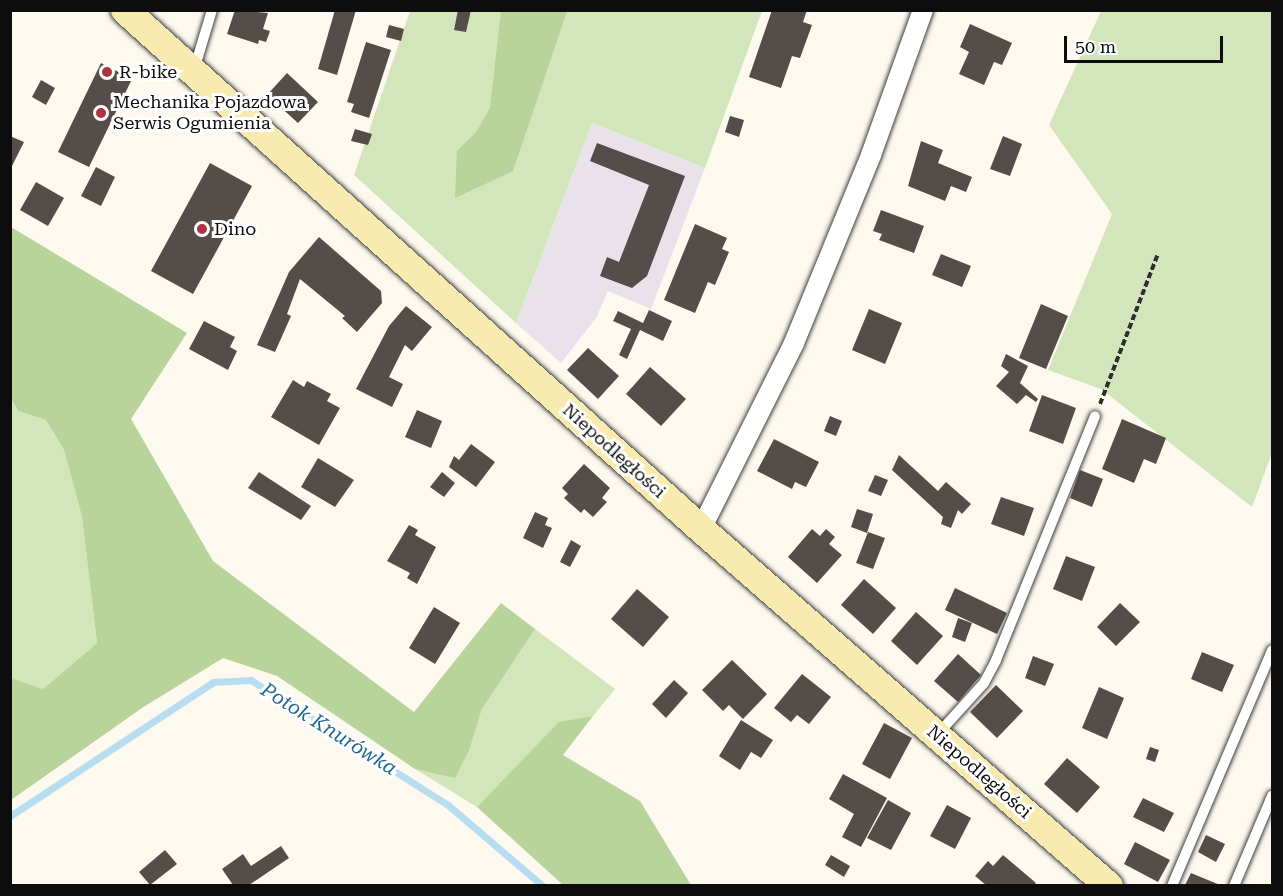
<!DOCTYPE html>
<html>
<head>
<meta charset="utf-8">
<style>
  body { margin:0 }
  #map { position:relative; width:1283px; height:896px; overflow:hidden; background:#fdf9ee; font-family:"Roboto Serif",serif }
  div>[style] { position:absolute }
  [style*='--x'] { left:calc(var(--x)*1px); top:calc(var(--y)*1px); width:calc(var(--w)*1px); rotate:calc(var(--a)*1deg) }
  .industrial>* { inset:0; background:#e9e2eb }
  .green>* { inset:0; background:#d3e5bb }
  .forest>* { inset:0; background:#b8d49b }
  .stream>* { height:7px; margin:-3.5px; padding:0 3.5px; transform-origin:3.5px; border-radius:3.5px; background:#b7def0 }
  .building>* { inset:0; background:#544d4a }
  .path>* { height:4px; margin-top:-2px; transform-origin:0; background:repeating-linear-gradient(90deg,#2f2f2f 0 6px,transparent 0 9px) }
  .roads { filter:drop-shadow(0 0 2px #404040) drop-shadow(0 0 2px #404040) }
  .service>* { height:10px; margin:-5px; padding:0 5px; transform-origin:5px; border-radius:5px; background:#fff }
  .minor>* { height:20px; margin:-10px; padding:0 10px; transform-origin:10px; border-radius:10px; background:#fff }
  .secondary>* { height:28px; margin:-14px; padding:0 14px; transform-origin:14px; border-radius:14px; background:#f8ebaf }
  .dots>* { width:16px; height:16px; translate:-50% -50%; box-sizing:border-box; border:3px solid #fff; border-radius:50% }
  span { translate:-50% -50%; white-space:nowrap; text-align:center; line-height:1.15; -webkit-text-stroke:6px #fff; paint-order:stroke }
  .poi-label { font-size:18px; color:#0d0d0d }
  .left { translate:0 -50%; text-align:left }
  .street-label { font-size:18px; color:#0d0d0d }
  .water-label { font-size:20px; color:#216893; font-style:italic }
  .frame { position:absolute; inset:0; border:12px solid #0d0d0d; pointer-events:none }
  .scale { position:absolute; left:1064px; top:36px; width:159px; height:27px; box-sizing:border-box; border:3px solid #0d0d0d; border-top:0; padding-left:8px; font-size:18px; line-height:21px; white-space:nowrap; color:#0d0d0d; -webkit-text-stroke:4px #fff; paint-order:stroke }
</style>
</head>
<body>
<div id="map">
  <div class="industrial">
    <i style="clip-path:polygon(592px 123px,705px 168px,651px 309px,608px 291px,596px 318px,561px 363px,516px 323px)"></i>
  </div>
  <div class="green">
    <i style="clip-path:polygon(410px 11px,762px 11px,705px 168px,592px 123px,516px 323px,354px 175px)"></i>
    <i style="clip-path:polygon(1101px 11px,1272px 11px,1272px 453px,1252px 507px,1101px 389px,1048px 370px,1112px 214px,1049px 125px)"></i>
    <i style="clip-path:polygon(10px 399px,18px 411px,46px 420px,64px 450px,82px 517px,97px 643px,43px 689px,11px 678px)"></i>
    <i style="clip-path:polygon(535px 629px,615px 689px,593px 716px,559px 723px,477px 807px,415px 769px,455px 777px,469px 751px,482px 709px)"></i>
  </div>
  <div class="forest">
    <i style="clip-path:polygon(501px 11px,567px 11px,513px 171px,455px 198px,457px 151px,476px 132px,490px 108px)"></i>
    <i style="clip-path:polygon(11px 227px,187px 333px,131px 419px,213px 561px,414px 712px,501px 603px,535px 629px,482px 709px,469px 751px,455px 778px,415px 769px,277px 676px,223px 658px,142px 708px,11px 800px,11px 678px,43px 689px,97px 643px,82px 517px,64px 450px,46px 420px,18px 411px,11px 399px)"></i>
    <i style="clip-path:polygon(593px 716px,563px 755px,640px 801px,691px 885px,563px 885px,477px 807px,559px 722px)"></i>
  </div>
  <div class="stream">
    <i style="--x:10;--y:816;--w:243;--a:-33.4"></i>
    <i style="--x:213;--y:682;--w:38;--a:-3"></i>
    <i style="--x:251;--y:680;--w:233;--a:32.4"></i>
    <i style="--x:448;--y:805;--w:125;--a:40.5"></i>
  </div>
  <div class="building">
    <i style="clip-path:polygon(235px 10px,268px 13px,263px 29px,270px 31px,266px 42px,259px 40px,258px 44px,227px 34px)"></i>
    <i style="clip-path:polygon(335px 10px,356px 10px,337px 75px,318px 69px)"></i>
    <i style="clip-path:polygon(458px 10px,471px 10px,466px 32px,454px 30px)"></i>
    <i style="clip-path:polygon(772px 10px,807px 10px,803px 22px,812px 25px,800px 58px,792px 56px,781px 88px,749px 77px)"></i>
    <i style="clip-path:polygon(970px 24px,1012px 43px,1002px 65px,994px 62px,984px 85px,959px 74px,969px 52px,960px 47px)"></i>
    <i style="clip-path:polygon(389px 25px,404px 29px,401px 41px,386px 37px)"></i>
    <i style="clip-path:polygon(366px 42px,391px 50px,369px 118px,351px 112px,354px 104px,347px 102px)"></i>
    <i style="clip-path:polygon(101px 63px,132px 79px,89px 167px,58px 152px)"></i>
    <i style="clip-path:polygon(287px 73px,318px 102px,298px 123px,267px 95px)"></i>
    <i style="clip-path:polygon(41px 80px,55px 88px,46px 105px,32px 97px)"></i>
    <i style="clip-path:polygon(730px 116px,744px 120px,739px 137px,725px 132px)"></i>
    <i style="clip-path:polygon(355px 129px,372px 134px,368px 145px,351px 141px)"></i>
    <i style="clip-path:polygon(10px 136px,24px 142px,10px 170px)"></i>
    <i style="clip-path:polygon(1003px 136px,1022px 144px,1010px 176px,990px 169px)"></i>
    <i style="clip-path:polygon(921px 141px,943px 150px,938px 163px,972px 177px,966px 192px,951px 186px,945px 201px,908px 186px)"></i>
    <i style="clip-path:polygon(597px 143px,685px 176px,647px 276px,632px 288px,600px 276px,607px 257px,619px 262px,649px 185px,590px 161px)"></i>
    <i style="clip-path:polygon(210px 163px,252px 186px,193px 294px,151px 271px)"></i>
    <i style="clip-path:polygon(96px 167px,115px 177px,101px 206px,81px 196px)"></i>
    <i style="clip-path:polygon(36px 182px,64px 198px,48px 226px,20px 210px)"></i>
    <i style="clip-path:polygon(881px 210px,924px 226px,914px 253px,879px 240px,882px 234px,873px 231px)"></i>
    <i style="clip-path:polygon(695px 224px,727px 238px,722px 249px,729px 252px,715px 285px,708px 282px,695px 313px,664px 300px)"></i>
    <i style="clip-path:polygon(319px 237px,381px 291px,382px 303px,357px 332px,342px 318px,345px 316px,300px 279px,287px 314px,291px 316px,275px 352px,257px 345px,289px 272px)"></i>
    <i style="clip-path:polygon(941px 254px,971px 266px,962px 287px,932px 275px)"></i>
    <i style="clip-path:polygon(1041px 304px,1068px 316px,1046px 369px,1019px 358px)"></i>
    <i style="clip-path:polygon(406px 306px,432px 327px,412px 351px,405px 345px,389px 377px,403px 384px,392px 407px,356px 389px,389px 326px)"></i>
    <i style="clip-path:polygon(869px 309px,902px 323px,885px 364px,852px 350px)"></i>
    <i style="clip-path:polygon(649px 310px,672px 321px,663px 341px,640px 330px,627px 359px,619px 355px,631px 329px,613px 321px,618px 311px,643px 323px)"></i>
    <i style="clip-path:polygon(204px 321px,235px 337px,230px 347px,237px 351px,228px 370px,189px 349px)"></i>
    <i style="clip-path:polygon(588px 348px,619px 376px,598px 399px,567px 370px)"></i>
    <i style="clip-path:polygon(1006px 354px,1028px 366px,1020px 383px,1038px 399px,1036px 402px,1026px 395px,1017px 404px,996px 386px,1009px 372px,1001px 366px)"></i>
    <i style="clip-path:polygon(650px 367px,686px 399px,661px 426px,626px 394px)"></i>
    <i style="clip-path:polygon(293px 380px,304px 387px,307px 381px,331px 394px,327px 401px,340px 408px,319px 445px,271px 417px)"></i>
    <i style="clip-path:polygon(1042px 395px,1076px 408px,1063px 444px,1029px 431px)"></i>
    <i style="clip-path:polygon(417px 410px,442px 421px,431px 448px,405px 437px)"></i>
    <i style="clip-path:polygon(830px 416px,842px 421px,836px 436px,824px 431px)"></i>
    <i style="clip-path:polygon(1122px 419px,1166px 438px,1156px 464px,1144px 459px,1134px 483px,1102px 469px)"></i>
    <i style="clip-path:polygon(774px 439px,819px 462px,806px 487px,795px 482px,792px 489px,757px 471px)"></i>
    <i style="clip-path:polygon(471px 444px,495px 462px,476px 487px,449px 467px,454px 456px,459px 460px)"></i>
    <i style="clip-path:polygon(899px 455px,938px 491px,946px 482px,971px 504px,962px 514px,958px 510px,951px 528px,941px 524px,943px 517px,892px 470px)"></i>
    <i style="clip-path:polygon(318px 458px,354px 480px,335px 507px,301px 487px)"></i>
    <i style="clip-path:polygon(584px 464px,610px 488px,602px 498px,607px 502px,593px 517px,584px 509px,581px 513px,564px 498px,568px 494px,562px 488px)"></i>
    <i style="clip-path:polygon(1080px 470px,1103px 479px,1092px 507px,1070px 498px)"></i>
    <i style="clip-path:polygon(259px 472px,311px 506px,301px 520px,248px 488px)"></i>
    <i style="clip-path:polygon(442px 472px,455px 483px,444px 497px,430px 487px)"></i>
    <i style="clip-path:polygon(875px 475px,888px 480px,881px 496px,868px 491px)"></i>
    <i style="clip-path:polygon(1001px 497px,1034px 508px,1024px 536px,991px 524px)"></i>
    <i style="clip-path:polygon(857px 509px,873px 514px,867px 533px,851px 527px)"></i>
    <i style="clip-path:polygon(535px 512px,548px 518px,545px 525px,552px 528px,543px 548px,523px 538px)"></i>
    <i style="clip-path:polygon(409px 525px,418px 530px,415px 535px,436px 547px,417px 584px,407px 578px,410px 573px,387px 561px)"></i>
    <i style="clip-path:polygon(812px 529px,820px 536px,826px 529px,835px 537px,829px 544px,842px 555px,817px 583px,788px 557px)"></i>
    <i style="clip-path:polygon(868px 532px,885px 538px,873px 569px,856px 563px)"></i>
    <i style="clip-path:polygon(571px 540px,581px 546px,570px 567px,560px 562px)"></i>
    <i style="clip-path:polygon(1066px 556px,1095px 567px,1082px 601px,1053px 589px)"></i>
    <i style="clip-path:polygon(864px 579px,896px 608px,873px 634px,841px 605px)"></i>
    <i style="clip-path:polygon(955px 588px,1007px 613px,997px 634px,945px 610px)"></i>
    <i style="clip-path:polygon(637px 589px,669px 617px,643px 647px,611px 619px)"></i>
    <i style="clip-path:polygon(1120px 603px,1140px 622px,1116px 646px,1097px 627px)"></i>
    <i style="clip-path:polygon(434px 607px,460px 623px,435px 664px,409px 648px)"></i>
    <i style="clip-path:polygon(916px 612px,943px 636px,917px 665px,891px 641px)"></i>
    <i style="clip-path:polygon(958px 618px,972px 623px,965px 642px,952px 637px)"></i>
    <i style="clip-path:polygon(1202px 652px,1234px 665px,1222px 692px,1191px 679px)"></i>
    <i style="clip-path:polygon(958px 654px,981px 675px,958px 702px,934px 681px)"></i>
    <i style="clip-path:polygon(1033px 656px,1054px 664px,1045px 686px,1025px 678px)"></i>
    <i style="clip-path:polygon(732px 660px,767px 694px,743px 719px,729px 705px,723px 711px,702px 690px)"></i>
    <i style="clip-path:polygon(802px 674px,831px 697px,809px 724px,797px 715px,791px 722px,774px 708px)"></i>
    <i style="clip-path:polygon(674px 680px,688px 693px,666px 718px,652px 704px)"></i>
    <i style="clip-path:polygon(996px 685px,1023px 711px,997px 738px,970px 712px)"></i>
    <i style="clip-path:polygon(1099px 687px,1124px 698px,1107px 739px,1082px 728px)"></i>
    <i style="clip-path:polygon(741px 720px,773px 740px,761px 758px,751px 752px,740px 770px,719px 756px)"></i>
    <i style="clip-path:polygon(884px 723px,912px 738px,890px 779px,862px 764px)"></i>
    <i style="clip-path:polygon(1150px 747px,1159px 750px,1155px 762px,1146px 759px)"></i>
    <i style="clip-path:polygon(1067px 758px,1100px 787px,1077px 813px,1044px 784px)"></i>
    <i style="clip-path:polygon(843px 774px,887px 798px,861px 847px,842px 837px,854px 814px,829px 799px)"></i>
    <i style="clip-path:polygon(1143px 798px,1174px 813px,1164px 832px,1133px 817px)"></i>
    <i style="clip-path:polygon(888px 800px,911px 813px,891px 850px,867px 838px)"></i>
    <i style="clip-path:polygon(947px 805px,971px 818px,955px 849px,930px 836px)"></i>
    <i style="clip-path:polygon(1206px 835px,1225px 844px,1216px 862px,1198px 852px)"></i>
    <i style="clip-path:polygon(1135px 842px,1170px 860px,1158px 882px,1124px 864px)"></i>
    <i style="clip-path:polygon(281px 846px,289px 858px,249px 885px,233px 885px,222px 869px,243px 854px,251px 866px)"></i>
    <i style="clip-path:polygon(165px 850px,177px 864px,150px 885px,139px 872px)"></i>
    <i style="clip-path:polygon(831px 855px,850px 866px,844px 877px,825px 865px)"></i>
    <i style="clip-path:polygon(1003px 855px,1036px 883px,1034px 885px,986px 885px,975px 876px,988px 861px,993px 866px)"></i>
    <i style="clip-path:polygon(1191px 873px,1220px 885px,1185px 885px)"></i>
  </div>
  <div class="path">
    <i style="--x:1100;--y:404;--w:161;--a:-68.9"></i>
  </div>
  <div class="roads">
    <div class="service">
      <i style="--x:194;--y:70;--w:63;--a:-73.3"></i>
      <i style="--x:937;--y:735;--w:70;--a:-47.9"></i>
      <i style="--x:984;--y:683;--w:26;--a:-62"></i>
      <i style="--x:996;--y:660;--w:263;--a:-67.9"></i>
      <i style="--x:1172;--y:886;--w:256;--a:-67"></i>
      <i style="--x:1234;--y:886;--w:98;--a:-67.1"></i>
    </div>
    <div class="minor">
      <i style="--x:701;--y:529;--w:208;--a:-63.4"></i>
      <i style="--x:794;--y:343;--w:203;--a:-67.7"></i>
      <i style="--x:871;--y:155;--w:154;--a:-70.3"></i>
    </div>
    <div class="secondary">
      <i style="--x:125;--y:10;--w:775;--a:42.02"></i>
      <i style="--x:701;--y:529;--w:542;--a:41.19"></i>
    </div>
  </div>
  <div class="dots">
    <i style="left:107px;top:72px;background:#b0313f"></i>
    <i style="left:101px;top:113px;background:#b0313f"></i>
    <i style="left:202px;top:229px;background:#b0313f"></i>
  </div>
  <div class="poi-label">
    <span class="left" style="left:119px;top:72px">R-bike</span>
    <span class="left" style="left:113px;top:113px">Mechanika Pojazdowa<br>Serwis Ogumienia</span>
    <span class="left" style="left:214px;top:229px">Dino</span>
  </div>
  <div class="street-label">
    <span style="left:614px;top:451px;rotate:42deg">Niepodległości</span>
    <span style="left:979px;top:772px;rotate:41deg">Niepodległości</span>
  </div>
  <div class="water-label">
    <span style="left:329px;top:729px;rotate:32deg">Potok Knurówka</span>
  </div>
  <div class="frame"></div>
  <div class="scale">50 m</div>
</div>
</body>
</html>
